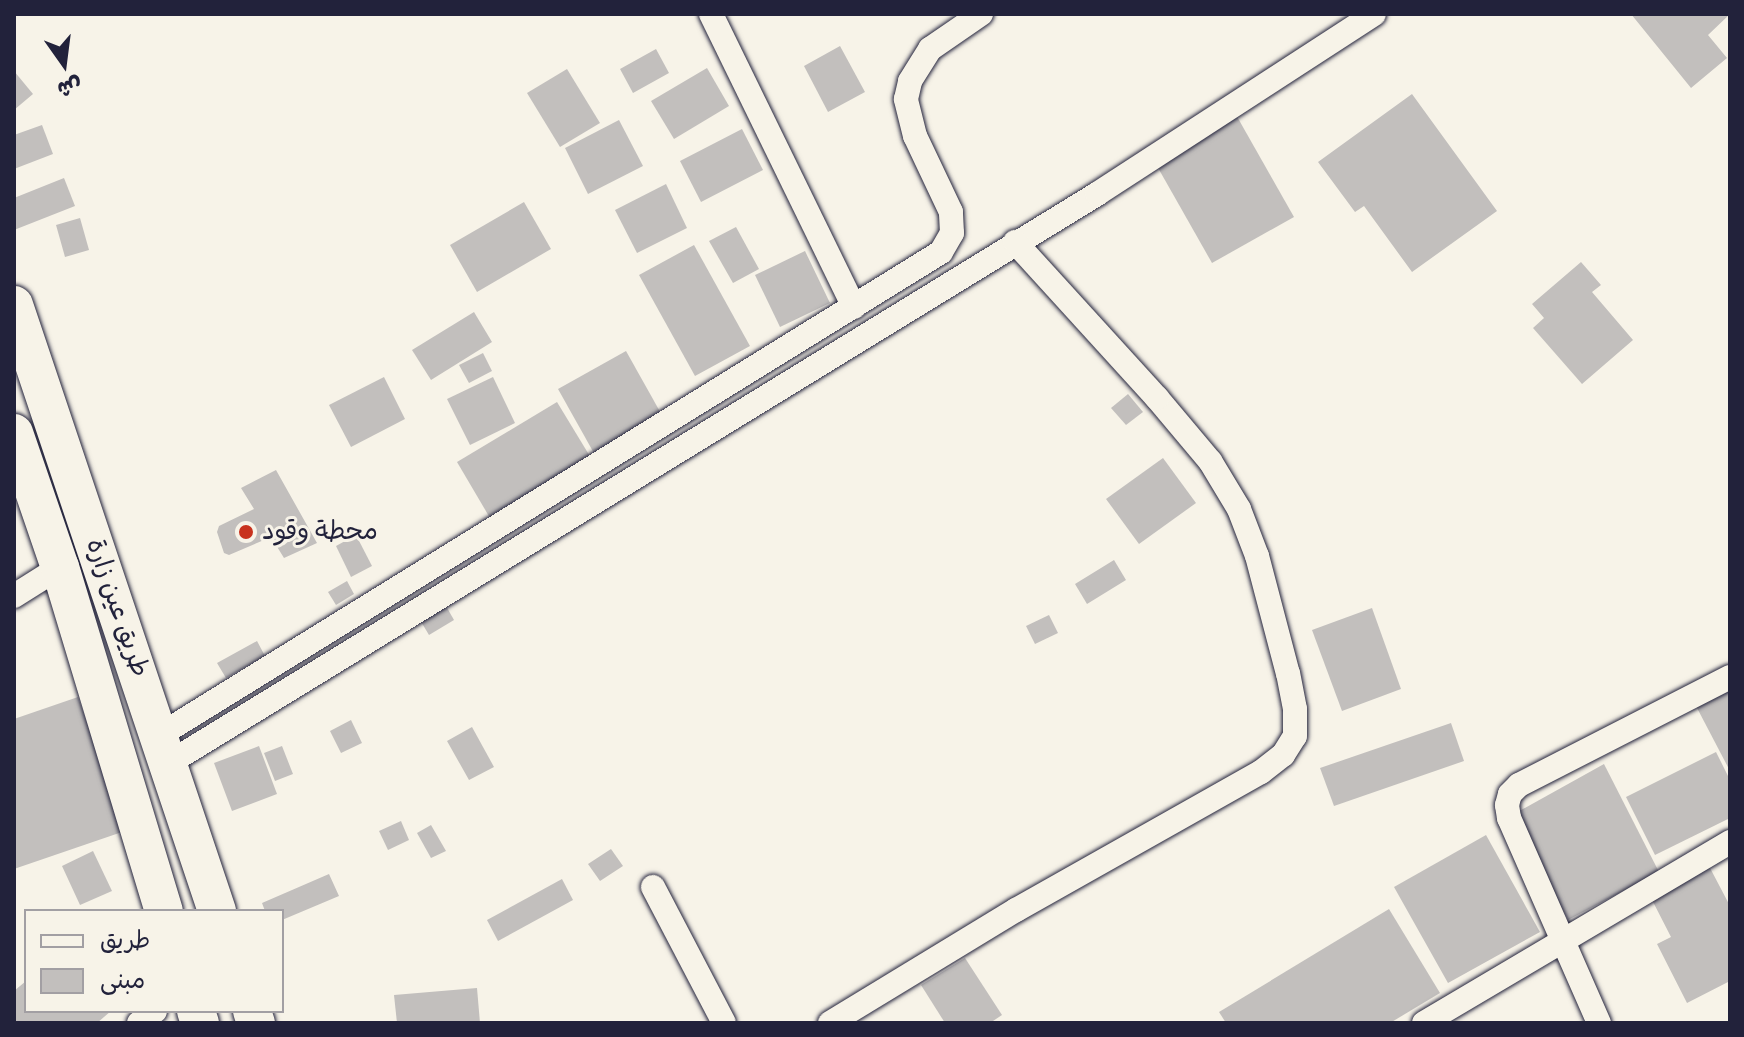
<!DOCTYPE html>
<html>
<head>
<meta charset="utf-8">
<style>
  body { margin:0 }
  #map { position:relative; width:1744px; height:1037px; overflow:hidden; background:#f7f3e8; font-family:Pangolin,"Playpen Sans Arabic",sans-serif }
  div>[style] { position:absolute }
  [style*='--x'] { left:calc(var(--x)*1px); top:calc(var(--y)*1px); width:calc(var(--w)*1px); rotate:calc(var(--a)*1deg) }
  .building>* { inset:0; background:#c2bfbd }
  .roads { filter:drop-shadow(0 0 2px #22223b) drop-shadow(0 0 2px #22223b) }
  .street>* { height:24px; margin:-12px; padding:0 12px; transform-origin:12px; border-radius:12px; background:#f7f3e8 }
  .primary>* { height:38px; margin:-19px; padding:0 19px; transform-origin:19px; border-radius:19px; background:#f7f3e8 }
  .dots>* { width:22px; height:22px; translate:-50% -50%; box-sizing:border-box; border:4px solid #f7f3e8; border-radius:50% }
  span { translate:-50% -50%; white-space:nowrap; text-align:center; line-height:1.15; -webkit-text-stroke:6px #f7f3e8; paint-order:stroke }
  .poi-label { font-size:26px; color:#22223b }
  .left { translate:0 -50%; text-align:left }
  .street-label { font-size:26px; color:#22223b }
  .frame { position:absolute; inset:0; border:16px solid #22223b; pointer-events:none }
  .legend { position:absolute; left:24px; top:909px; width:260px; height:104px; box-sizing:border-box; background:#f7f3e8; border:2px solid #a29fa3; margin:0; padding:10px 14px; list-style:none; font-size:24px; color:#22223b }
  .legend li { display:flex; align-items:center; gap:16px; height:40px }
  .legend b { width:40px; border:2px solid #a29fa3 }
  .north { position:absolute; left:24px; top:24px; width:80px; height:80px; -webkit-text-stroke:6px #f7f3e8; paint-order:stroke; rotate:166deg; font-size:22px; font-weight:700; line-height:32px; text-align:center; color:#22223b }
  .north::after { content:''; display:block; margin:auto; width:28px; height:36px; background:#22223b; clip-path:polygon(50% 0,100% 100%,50% 72%,0 100%) }
</style>
</head>
<body>
<div id="map">
  <div class="building">
    <i style="clip-path:polygon(1631px 14px,1730px 14px,1708px 35px,1727px 58px,1691px 88px)"></i>
    <i style="clip-path:polygon(840px 46px,865px 92px,828px 112px,804px 66px)"></i>
    <i style="clip-path:polygon(656px 49px,669px 73px,633px 93px,620px 69px)"></i>
    <i style="clip-path:polygon(707px 68px,729px 106px,674px 139px,651px 101px)"></i>
    <i style="clip-path:polygon(567px 69px,600px 123px,560px 147px,527px 93px)"></i>
    <i style="clip-path:polygon(14px 71px,33px 94px,14px 110px)"></i>
    <i style="clip-path:polygon(1412px 94px,1497px 211px,1412px 272px,1364px 206px,1355px 212px,1318px 162px)"></i>
    <i style="clip-path:polygon(1235px 113px,1294px 217px,1212px 263px,1153px 159px)"></i>
    <i style="clip-path:polygon(619px 120px,643px 166px,588px 194px,565px 148px)"></i>
    <i style="clip-path:polygon(42px 125px,53px 154px,14px 169px,14px 135px)"></i>
    <i style="clip-path:polygon(742px 129px,763px 170px,701px 202px,680px 161px)"></i>
    <i style="clip-path:polygon(64px 178px,75px 206px,14px 230px,14px 198px)"></i>
    <i style="clip-path:polygon(666px 184px,687px 228px,637px 253px,615px 210px)"></i>
    <i style="clip-path:polygon(524px 202px,551px 249px,477px 292px,450px 245px)"></i>
    <i style="clip-path:polygon(80px 218px,89px 250px,65px 257px,56px 225px)"></i>
    <i style="clip-path:polygon(736px 227px,759px 269px,733px 283px,709px 241px)"></i>
    <i style="clip-path:polygon(694px 245px,750px 346px,695px 376px,639px 275px)"></i>
    <i style="clip-path:polygon(805px 251px,830px 303px,780px 327px,755px 275px)"></i>
    <i style="clip-path:polygon(1581px 262px,1601px 285px,1592px 292px,1633px 340px,1582px 384px,1533px 328px,1544px 318px,1532px 304px)"></i>
    <i style="clip-path:polygon(474px 312px,492px 342px,431px 380px,412px 350px)"></i>
    <i style="clip-path:polygon(626px 351px,663px 417px,595px 455px,558px 389px)"></i>
    <i style="clip-path:polygon(483px 353px,492px 371px,469px 383px,459px 365px)"></i>
    <i style="clip-path:polygon(384px 377px,405px 419px,351px 447px,329px 405px)"></i>
    <i style="clip-path:polygon(493px 377px,515px 423px,470px 445px,447px 399px)"></i>
    <i style="clip-path:polygon(1128px 394px,1143px 412px,1126px 425px,1111px 408px)"></i>
    <i style="clip-path:polygon(557px 402px,591px 458px,490px 518px,457px 462px)"></i>
    <i style="clip-path:polygon(1163px 458px,1196px 503px,1139px 544px,1106px 499px)"></i>
    <i style="clip-path:polygon(276px 470px,317px 543px,284px 558px,271px 537px,229px 555px,224px 553px,217px 532px,219px 526px,254px 509px,241px 488px)"></i>
    <i style="clip-path:polygon(356px 535px,372px 566px,351px 577px,336px 546px)"></i>
    <i style="clip-path:polygon(1114px 560px,1126px 580px,1087px 604px,1075px 584px)"></i>
    <i style="clip-path:polygon(347px 581px,354px 594px,336px 605px,328px 592px)"></i>
    <i style="clip-path:polygon(446px 606px,454px 620px,429px 635px,420px 620px)"></i>
    <i style="clip-path:polygon(1372px 608px,1401px 689px,1342px 711px,1312px 630px)"></i>
    <i style="clip-path:polygon(1049px 615px,1058px 633px,1035px 644px,1026px 626px)"></i>
    <i style="clip-path:polygon(257px 641px,265px 656px,226px 678px,217px 663px)"></i>
    <i style="clip-path:polygon(1730px 688px,1730px 771px,1696px 706px)"></i>
    <i style="clip-path:polygon(78px 697px,125px 831px,14px 869px,14px 719px)"></i>
    <i style="clip-path:polygon(351px 720px,362px 743px,341px 753px,330px 731px)"></i>
    <i style="clip-path:polygon(1451px 723px,1464px 761px,1334px 806px,1320px 768px)"></i>
    <i style="clip-path:polygon(472px 727px,494px 767px,469px 780px,447px 741px)"></i>
    <i style="clip-path:polygon(259px 746px,277px 794px,232px 811px,214px 763px)"></i>
    <i style="clip-path:polygon(282px 746px,293px 774px,275px 781px,264px 753px)"></i>
    <i style="clip-path:polygon(1716px 752px,1730px 780px,1730px 818px,1655px 855px,1626px 797px)"></i>
    <i style="clip-path:polygon(1604px 764px,1659px 872px,1568px 920px,1514px 814px)"></i>
    <i style="clip-path:polygon(401px 821px,409px 840px,388px 850px,379px 831px)"></i>
    <i style="clip-path:polygon(431px 825px,446px 851px,431px 858px,417px 833px)"></i>
    <i style="clip-path:polygon(1486px 835px,1540px 932px,1448px 983px,1394px 887px)"></i>
    <i style="clip-path:polygon(611px 849px,623px 866px,600px 881px,588px 864px)"></i>
    <i style="clip-path:polygon(93px 851px,112px 891px,80px 905px,62px 866px)"></i>
    <i style="clip-path:polygon(1709px 866px,1730px 906px,1730px 981px,1687px 1003px,1657px 944px,1671px 937px,1650px 896px)"></i>
    <i style="clip-path:polygon(329px 874px,339px 896px,282px 920px,282px 911px,265px 911px,262px 903px)"></i>
    <i style="clip-path:polygon(562px 879px,573px 900px,498px 941px,487px 920px)"></i>
    <i style="clip-path:polygon(1389px 909px,1440px 993px,1390px 1023px,1226px 1023px,1219px 1012px)"></i>
    <i style="clip-path:polygon(965px 958px,1002px 1015px,990px 1023px,945px 1023px,921px 985px)"></i>
    <i style="clip-path:polygon(26px 981px,26px 1011px,111px 1011px,97px 1023px,14px 1023px,14px 991px)"></i>
    <i style="clip-path:polygon(477px 988px,480px 1023px,397px 1023px,394px 995px)"></i>
  </div>
  <div class="roads">
    <div class="street">
      <i style="--x:711;--y:14;--w:326;--a:64"></i>
      <i style="--x:14;--y:596;--w:54;--a:-32.2"></i>
      <i style="--x:160;--y:735;--w:918;--a:-31.73"></i>
      <i style="--x:941;--y:252;--w:22;--a:-60"></i>
      <i style="--x:952;--y:233;--w:21;--a:-93"></i>
      <i style="--x:951;--y:212;--w:84;--a:-115.3"></i>
      <i style="--x:915;--y:136;--w:38;--a:-104"></i>
      <i style="--x:906;--y:99;--w:18;--a:-77"></i>
      <i style="--x:910;--y:81;--w:38;--a:-58"></i>
      <i style="--x:930;--y:49;--w:62;--a:-34.5"></i>
      <i style="--x:169;--y:763;--w:1089;--a:-31.51"></i>
      <i style="--x:1097;--y:194;--w:330;--a:-33"></i>
      <i style="--x:653;--y:887;--w:153;--a:62.4"></i>
      <i style="--x:139;--y:1023;--w:20;--a:-37"></i>
      <i style="--x:830;--y:1023;--w:218;--a:-31.3"></i>
      <i style="--x:1016;--y:910;--w:281;--a:-29.4"></i>
      <i style="--x:1261;--y:772;--w:28;--a:-38"></i>
      <i style="--x:1283;--y:755;--w:22;--a:-58"></i>
      <i style="--x:1295;--y:736;--w:27;--a:-90"></i>
      <i style="--x:1295;--y:709;--w:36;--a:-101"></i>
      <i style="--x:1288;--y:674;--w:122;--a:-104.7"></i>
      <i style="--x:1257;--y:556;--w:50;--a:-111"></i>
      <i style="--x:1239;--y:509;--w:56;--a:-121.1"></i>
      <i style="--x:1210;--y:461;--w:82;--a:-130.1"></i>
      <i style="--x:1157;--y:398;--w:211;--a:-132.3"></i>
      <i style="--x:1424;--y:1023;--w:356;--a:-30.6"></i>
      <i style="--x:1599;--y:1023;--w:224;--a:-113.7"></i>
      <i style="--x:1509;--y:818;--w:13;--a:-99"></i>
      <i style="--x:1507;--y:805;--w:11;--a:-75"></i>
      <i style="--x:1510;--y:794;--w:13;--a:-45"></i>
      <i style="--x:1519;--y:785;--w:237;--a:-27.1"></i>
    </div>
    <div class="primary">
      <i style="--x:14;--y:305;--w:639;--a:71.48"></i>
      <i style="--x:14;--y:433;--w:142;--a:71.1"></i>
      <i style="--x:60;--y:567;--w:359;--a:73.2"></i>
      <i style="--x:196;--y:1011;--w:13;--a:72"></i>
      <i style="--x:252;--y:1011;--w:13;--a:72"></i>
    </div>
  </div>
  <div class="dots">
    <i style="left:246px;top:532px;background:#c8321e"></i>
  </div>
  <div class="poi-label">
    <span class="left" style="left:262px;top:532px">محطة وقود</span>
  </div>
  <div class="street-label">
    <span style="left:117px;top:608px;rotate:71deg">طريق عين زارة</span>
  </div>
  <div class="frame"></div>
  <ul class="legend">
  <li><b style="height:10px;background:#f7f3e8"></b>طريق</li>
  <li><b style="height:22px;background:#c2bfbd"></b>مبنى</li>
  </ul>
  <div class="north">ش</div>
</div>
</body>
</html>
